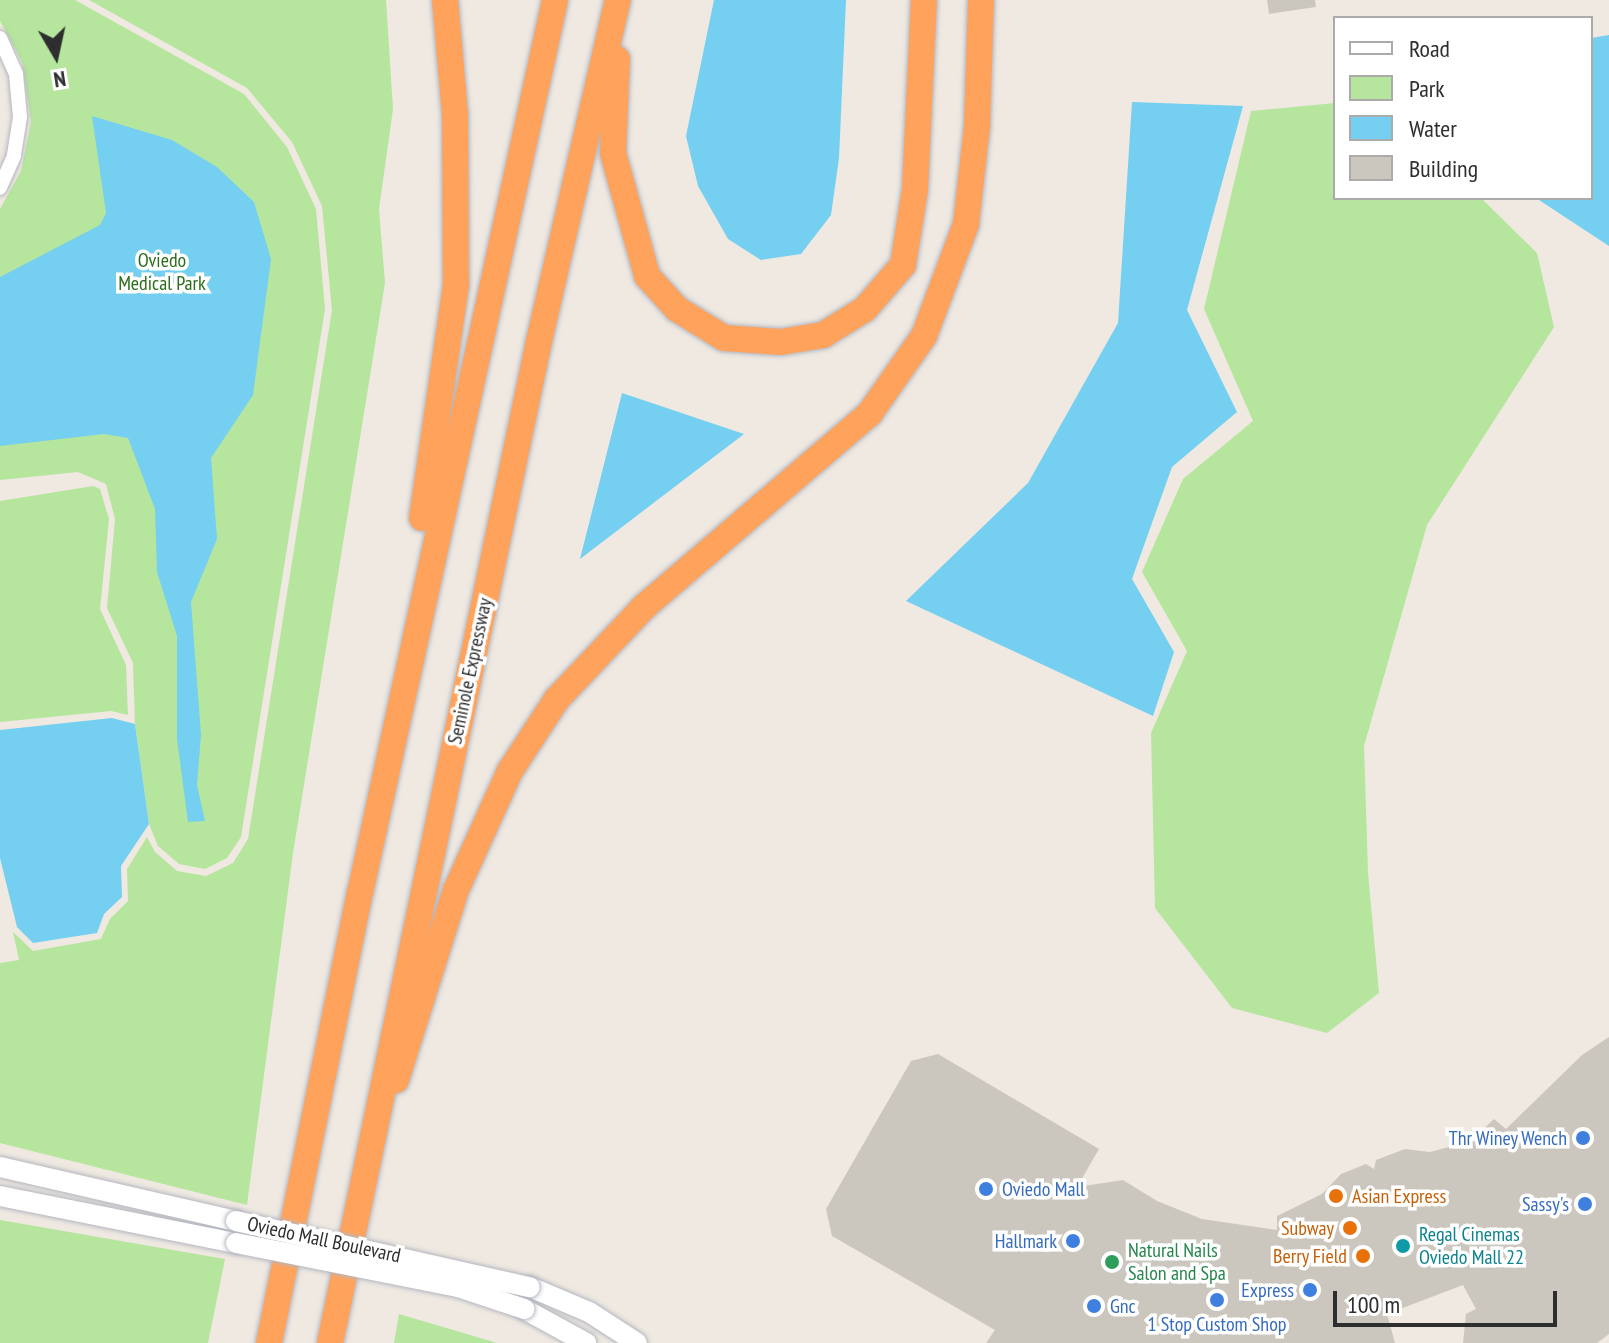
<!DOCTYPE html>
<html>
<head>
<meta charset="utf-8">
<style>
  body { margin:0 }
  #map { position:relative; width:1609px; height:1343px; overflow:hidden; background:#efe9e1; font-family:"PT Sans Narrow",sans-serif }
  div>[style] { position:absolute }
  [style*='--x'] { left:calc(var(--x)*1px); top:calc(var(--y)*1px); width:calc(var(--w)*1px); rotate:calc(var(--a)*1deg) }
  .green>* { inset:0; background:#b6e59e }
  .water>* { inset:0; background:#75cff0 }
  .building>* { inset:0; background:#cbc7bf }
  .roads { filter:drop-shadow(0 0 2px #b4b7c1) drop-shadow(0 0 2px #b4b7c1) }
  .street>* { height:14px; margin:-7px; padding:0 7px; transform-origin:7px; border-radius:7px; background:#fff }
  .secondary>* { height:20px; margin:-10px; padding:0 10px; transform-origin:10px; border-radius:10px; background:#fff }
  .highway>* { height:26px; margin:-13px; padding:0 13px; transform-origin:13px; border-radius:13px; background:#ffa35c }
  .bridges { filter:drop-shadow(0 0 2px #b4b7c1) drop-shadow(0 0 2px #b4b7c1) }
  .secondary-bridge>* { height:20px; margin:-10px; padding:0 10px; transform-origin:10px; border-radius:10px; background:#fff }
  .dots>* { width:22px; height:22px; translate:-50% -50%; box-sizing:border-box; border:4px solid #fff; border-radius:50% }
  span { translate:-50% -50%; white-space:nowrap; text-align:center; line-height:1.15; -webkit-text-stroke:7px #fff; paint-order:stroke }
  .park-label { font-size:20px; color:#2c6e1b }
  .street-label { font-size:20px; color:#2e2e2e }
  .shop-label { font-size:20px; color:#366cbe }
  .right { translate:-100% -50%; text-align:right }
  .left { translate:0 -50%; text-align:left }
  .food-label { font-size:20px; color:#c56008 }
  .culture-label { font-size:20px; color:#0d838f }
  .leisure-label { font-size:20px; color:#27864d }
  .legend { position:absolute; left:1333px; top:16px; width:260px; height:184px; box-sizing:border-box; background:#fff; border:2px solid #ababab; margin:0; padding:10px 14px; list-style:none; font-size:24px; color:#2e2e2e }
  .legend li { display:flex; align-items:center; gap:16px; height:40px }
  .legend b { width:40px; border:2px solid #ababab }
  .north { position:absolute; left:16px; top:16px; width:80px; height:80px; -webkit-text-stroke:6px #fff; paint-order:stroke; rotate:171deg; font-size:22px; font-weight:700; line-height:32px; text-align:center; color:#2e2e2e }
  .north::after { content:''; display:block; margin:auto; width:28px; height:36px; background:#2e2e2e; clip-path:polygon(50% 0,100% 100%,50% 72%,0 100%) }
  .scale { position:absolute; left:1333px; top:1291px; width:224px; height:36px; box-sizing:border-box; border:4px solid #2e2e2e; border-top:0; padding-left:10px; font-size:24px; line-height:28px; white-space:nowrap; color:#2e2e2e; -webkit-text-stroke:6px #fff; paint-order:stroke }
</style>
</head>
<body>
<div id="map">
  <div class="green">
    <i style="clip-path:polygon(0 0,75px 0,244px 94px,287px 147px,316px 209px,325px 309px,241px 837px,227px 858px,205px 869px,179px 864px,158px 846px,149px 824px,135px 724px,133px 663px,107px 608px,115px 519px,106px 484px,78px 472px,0 480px,0 209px,21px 171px,31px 122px,22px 62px,0 21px)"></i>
    <i style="clip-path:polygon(89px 0,386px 0,393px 109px,379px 209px,385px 283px,293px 853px,247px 1205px,0 1143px,0 963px,19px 960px,13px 932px,33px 951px,101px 939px,110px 919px,128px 901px,127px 869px,147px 837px,155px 852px,177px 871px,206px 876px,233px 863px,248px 839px,332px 310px,322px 206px,292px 142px,247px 88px)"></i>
    <i style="clip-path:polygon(1335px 103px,1335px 198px,1481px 198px,1537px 253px,1554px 327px,1427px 525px,1364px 746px,1368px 873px,1379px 993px,1327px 1033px,1232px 1008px,1155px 908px,1151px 733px,1187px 651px,1142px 572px,1183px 479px,1253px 421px,1204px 309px,1251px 111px)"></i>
    <i style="clip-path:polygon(93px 486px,100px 489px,109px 519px,100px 609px,126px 665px,128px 715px,111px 711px,0 722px,0 501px)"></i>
    <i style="clip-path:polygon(0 1220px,225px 1259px,208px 1343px,0 1343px)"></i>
    <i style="clip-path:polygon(399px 1314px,497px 1343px,394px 1343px)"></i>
  </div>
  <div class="water">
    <i style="clip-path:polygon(714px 0,846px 0,839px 158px,831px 215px,801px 254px,761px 260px,728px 239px,698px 186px,686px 136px)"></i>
    <i style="clip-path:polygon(1609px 35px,1609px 246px,1536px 198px,1591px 198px,1591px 38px)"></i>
    <i style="clip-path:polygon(1132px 102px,1243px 106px,1187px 310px,1237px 412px,1172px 467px,1132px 579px,1174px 652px,1153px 716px,906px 601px,1028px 483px,1118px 323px)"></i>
    <i style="clip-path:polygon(92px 116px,172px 140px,217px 167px,254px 202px,271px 259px,253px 395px,211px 458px,217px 539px,191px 602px,201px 735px,197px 785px,205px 821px,188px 822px,177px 739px,177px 636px,157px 572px,155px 509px,128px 438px,104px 434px,0 446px,0 277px,100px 225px,106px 213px)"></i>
    <i style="clip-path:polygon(622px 393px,744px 434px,580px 559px)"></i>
    <i style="clip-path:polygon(112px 718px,135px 724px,149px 824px,121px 866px,122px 897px,104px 914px,97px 933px,33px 943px,17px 927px,0 858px,0 730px)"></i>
  </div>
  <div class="building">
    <i style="clip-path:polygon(1267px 0,1315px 0,1316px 7px,1269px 14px)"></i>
    <i style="clip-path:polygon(1609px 1037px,1609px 1334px,1597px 1343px,1463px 1343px,1466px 1314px,1476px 1309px,1463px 1285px,1387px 1314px,1395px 1343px,986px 1343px,995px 1330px,832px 1236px,826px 1209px,911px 1061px,938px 1054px,1099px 1149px,1077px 1187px,1123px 1180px,1157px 1201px,1202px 1219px,1277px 1230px,1277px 1216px,1322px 1194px,1341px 1174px,1366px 1164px,1374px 1169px,1376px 1160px,1405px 1149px,1430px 1152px,1471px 1141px,1494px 1119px,1506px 1129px,1582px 1055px)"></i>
  </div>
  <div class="roads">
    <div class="street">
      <i style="--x:0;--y:38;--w:39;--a:66"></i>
      <i style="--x:16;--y:74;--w:43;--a:84.7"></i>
      <i style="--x:20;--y:117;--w:39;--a:99"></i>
      <i style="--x:14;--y:156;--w:35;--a:114"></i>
    </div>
    <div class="secondary">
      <i style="--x:0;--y:1167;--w:242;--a:12.9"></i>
      <i style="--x:0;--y:1196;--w:241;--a:11.3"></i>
      <i style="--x:530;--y:1287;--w:64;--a:23"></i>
      <i style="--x:589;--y:1312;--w:57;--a:32.9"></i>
      <i style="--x:524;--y:1309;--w:71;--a:28.7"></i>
    </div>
    <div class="highway">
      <i style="--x:617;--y:59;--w:94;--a:92.4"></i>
      <i style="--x:613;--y:153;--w:128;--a:74.5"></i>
      <i style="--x:647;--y:276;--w:45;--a:47.7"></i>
      <i style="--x:677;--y:309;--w:55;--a:31.7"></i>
      <i style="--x:724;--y:338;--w:57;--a:4"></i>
      <i style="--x:781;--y:342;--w:43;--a:-9.5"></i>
      <i style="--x:823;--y:335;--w:49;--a:-31.8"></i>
      <i style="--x:865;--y:309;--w:58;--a:-49.2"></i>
      <i style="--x:903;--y:265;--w:77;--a:-81"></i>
      <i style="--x:915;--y:189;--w:189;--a:-87.3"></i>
      <i style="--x:422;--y:518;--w:235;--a:-81.7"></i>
      <i style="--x:456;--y:285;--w:171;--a:-90.3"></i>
      <i style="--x:455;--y:114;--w:114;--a:-95"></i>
      <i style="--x:396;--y:1080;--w:199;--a:-72.5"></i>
      <i style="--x:456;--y:890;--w:131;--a:-65.6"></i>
      <i style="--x:510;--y:771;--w:86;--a:-56.9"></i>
      <i style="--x:557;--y:699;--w:127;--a:-46.6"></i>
      <i style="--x:644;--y:607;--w:298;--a:-40.6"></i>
      <i style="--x:870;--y:413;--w:94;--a:-55"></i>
      <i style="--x:924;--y:336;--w:120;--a:-69.4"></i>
      <i style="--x:966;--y:224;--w:99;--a:-83.6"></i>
      <i style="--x:977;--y:126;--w:126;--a:-88.2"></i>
      <i style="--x:269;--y:1343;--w:459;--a:-78.6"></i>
      <i style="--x:360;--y:893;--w:914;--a:-77.68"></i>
      <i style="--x:330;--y:1343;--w:1024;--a:-78.22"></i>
      <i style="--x:539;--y:341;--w:350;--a:-77"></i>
    </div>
  </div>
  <div class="bridges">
    <div class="secondary-bridge">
      <i style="--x:236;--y:1221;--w:301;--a:12.7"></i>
      <i style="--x:236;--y:1243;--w:226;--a:11.2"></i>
      <i style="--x:458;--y:1287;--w:70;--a:18.4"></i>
    </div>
  </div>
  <div class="dots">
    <i style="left:1583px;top:1138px;background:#3f7fe0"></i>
    <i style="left:986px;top:1189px;background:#3f7fe0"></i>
    <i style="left:1336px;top:1196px;background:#e8710a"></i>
    <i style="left:1585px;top:1204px;background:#3f7fe0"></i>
    <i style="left:1350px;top:1228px;background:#e8710a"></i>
    <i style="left:1073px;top:1241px;background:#3f7fe0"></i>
    <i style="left:1403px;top:1246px;background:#0f9aa8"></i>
    <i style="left:1363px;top:1256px;background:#e8710a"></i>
    <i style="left:1112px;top:1262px;background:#2e9e5b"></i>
    <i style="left:1310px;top:1290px;background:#3f7fe0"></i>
    <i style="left:1217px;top:1300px;background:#3f7fe0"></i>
    <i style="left:1094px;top:1306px;background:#3f7fe0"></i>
  </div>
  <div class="park-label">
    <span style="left:162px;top:272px">Oviedo<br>Medical Park</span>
  </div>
  <div class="street-label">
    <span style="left:470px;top:671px;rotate:-78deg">Seminole Expressway</span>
    <span style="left:324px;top:1240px;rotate:12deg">Oviedo Mall Boulevard</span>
  </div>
  <div class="shop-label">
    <span class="right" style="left:1567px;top:1138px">Thr Winey Wench</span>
    <span class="left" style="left:1002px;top:1189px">Oviedo Mall</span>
    <span class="right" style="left:1569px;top:1204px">Sassy's</span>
    <span class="right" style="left:1057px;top:1241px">Hallmark</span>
    <span class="right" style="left:1294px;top:1290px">Express</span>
    <span class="left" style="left:1110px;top:1306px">Gnc</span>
    <span style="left:1217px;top:1324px">1 Stop Custom Shop</span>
  </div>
  <div class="food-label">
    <span class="left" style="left:1352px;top:1196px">Asian Express</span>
    <span class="right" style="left:1334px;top:1228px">Subway</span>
    <span class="right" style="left:1347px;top:1256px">Berry Field</span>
  </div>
  <div class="culture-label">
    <span class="left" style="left:1419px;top:1246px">Regal Cinemas<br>Oviedo Mall 22</span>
  </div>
  <div class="leisure-label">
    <span class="left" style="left:1128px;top:1262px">Natural Nails<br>Salon and Spa</span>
  </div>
  <ul class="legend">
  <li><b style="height:10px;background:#fff"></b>Road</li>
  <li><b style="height:22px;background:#b6e59e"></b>Park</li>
  <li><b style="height:22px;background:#75cff0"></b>Water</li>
  <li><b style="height:22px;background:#cbc7bf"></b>Building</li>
  </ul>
  <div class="north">N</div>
  <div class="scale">100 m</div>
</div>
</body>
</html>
